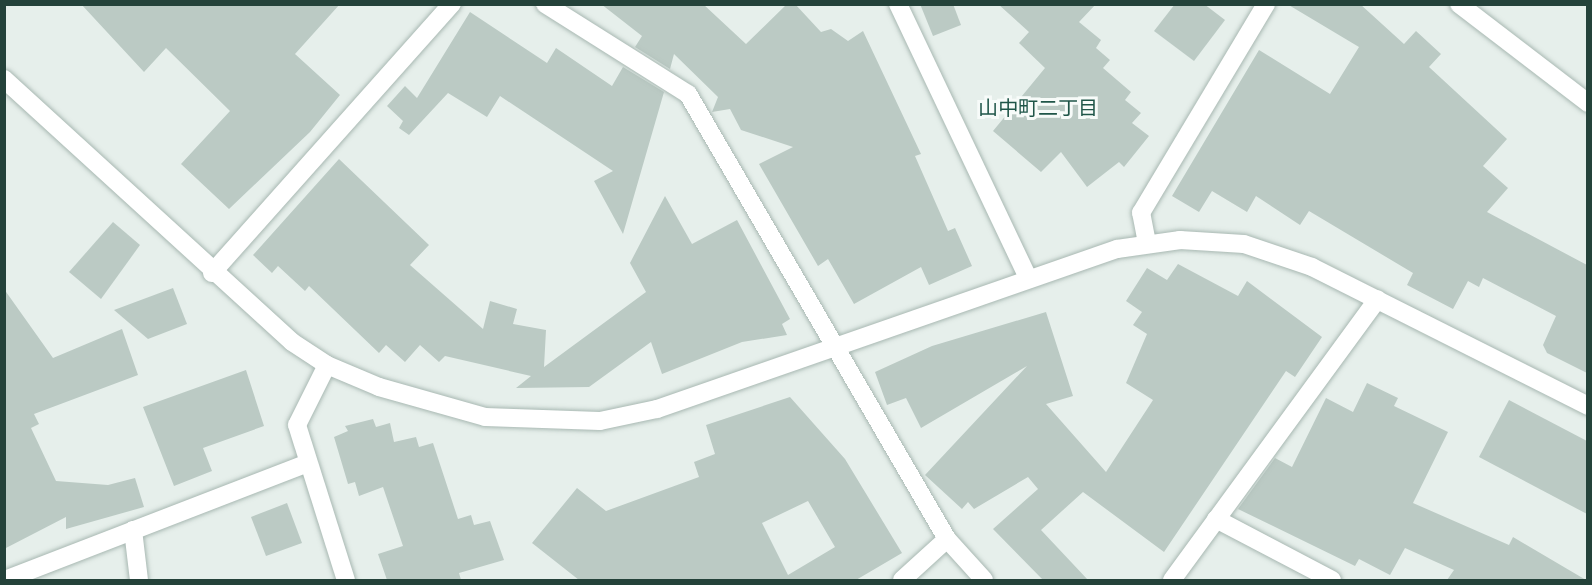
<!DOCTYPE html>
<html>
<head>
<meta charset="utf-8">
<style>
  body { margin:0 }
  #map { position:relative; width:1592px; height:585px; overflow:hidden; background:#e6efeb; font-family:"Roboto Condensed","Noto Sans JP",sans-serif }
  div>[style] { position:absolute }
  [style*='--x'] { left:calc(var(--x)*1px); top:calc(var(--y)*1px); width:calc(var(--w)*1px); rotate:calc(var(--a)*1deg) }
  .building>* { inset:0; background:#bbcac4 }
  .roads { filter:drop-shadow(0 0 2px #a8b8b2) drop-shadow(0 0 2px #a8b8b2) }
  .minor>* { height:18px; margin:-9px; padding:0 9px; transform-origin:9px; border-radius:9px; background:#fff }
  span { translate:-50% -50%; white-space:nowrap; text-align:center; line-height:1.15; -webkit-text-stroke:6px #f7fbf9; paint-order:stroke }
  .neighbourhood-label { font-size:20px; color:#1f5548 }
  .frame { position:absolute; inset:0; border:6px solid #24423a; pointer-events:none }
</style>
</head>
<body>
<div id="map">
  <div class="building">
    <i style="clip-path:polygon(81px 4px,340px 4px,295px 54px,340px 95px,310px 132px,229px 209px,181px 164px,230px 111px,166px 48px,144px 72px)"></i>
    <i style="clip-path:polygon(601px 4px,703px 4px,746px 44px,787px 4px,795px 4px,821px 32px,831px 29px,848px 41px,863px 31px,921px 154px,915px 156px,948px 231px,955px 228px,972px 266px,929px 285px,921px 267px,854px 304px,828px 259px,818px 266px,759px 164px,793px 147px,741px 130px,730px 109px,712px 112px,718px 97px,674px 54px,670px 69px,635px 47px,642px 36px)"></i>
    <i style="clip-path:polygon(920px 4px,953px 4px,961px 25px,933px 36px)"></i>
    <i style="clip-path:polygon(998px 4px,1096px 4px,1079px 22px,1101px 40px,1096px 48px,1110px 60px,1103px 68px,1131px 92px,1125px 100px,1141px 113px,1132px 123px,1149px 136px,1124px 167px,1119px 162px,1087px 187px,1061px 152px,1041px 172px,993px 131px,1045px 68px,1019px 43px,1029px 32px)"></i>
    <i style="clip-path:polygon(1175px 4px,1204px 4px,1225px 20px,1194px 61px,1154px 31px)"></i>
    <i style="clip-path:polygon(1287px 4px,1360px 4px,1404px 44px,1416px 31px,1441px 54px,1429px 67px,1507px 139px,1483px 166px,1508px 188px,1487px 212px,1587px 265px,1587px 373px,1547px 353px,1543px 345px,1556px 316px,1483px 278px,1479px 287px,1468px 281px,1453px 309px,1407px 285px,1413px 273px,1309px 211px,1300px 225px,1256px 196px,1247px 212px,1212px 191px,1199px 212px,1172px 196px,1259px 50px,1330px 94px,1359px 47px)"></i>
    <i style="clip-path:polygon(470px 12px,547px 63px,556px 48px,612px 86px,623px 67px,664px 92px,623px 234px,594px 181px,613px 171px,500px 96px,487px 117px,448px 93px,409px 135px,399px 128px,403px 121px,387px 106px,405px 86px,417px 98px)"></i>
    <i style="clip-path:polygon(339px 159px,429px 245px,410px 265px,483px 329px,490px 301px,517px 309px,513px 324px,546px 330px,544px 367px,646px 292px,630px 263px,665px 196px,692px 244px,737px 220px,790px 319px,782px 324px,787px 335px,742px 342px,662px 374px,651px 342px,589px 387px,516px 388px,531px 376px,445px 356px,439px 362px,420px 345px,405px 362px,386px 345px,379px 353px,309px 286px,305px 291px,278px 266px,272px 273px,253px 255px)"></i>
    <i style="clip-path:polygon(113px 222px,140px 245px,101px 299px,69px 272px)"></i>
    <i style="clip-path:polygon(1178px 264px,1238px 296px,1247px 281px,1322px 337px,1295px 377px,1286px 371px,1164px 552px,1083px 492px,1041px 530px,1088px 580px,1043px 580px,993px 529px,1038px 489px,1028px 477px,974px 509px,968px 502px,962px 509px,925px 475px,1027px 366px,921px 428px,906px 398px,887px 405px,875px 372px,932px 346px,1046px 312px,1073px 396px,1046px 404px,1106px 472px,1153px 400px,1126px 383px,1147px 334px,1133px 325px,1142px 312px,1126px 301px,1147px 268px,1167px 280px)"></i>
    <i style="clip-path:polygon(173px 288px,187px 324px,148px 339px,114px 310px)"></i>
    <i style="clip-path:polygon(4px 289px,53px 358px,122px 329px,138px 375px,34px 414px,39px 424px,31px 428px,56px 481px,108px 485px,135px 478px,144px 507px,66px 529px,66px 517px,4px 549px)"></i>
    <i style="clip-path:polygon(246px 370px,264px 426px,203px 448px,212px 471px,174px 486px,143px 407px)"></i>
    <i style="clip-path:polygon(1367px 383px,1398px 398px,1394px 406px,1448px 432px,1413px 503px,1509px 545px,1513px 537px,1586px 580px,1447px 580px,1454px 570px,1405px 548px,1390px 575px,1359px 559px,1355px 566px,1238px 509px,1275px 458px,1292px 467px,1326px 398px,1353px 412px)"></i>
    <i style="clip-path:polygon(evenodd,790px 397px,845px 459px,902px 553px,856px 580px,579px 580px,532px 543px,577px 488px,606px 511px,699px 477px,694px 462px,715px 454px,706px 425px,790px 397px,808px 501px,835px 547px,788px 575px,762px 523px,808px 501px)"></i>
    <i style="clip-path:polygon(1509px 400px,1587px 441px,1587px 514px,1479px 457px)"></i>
    <i style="clip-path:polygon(373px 419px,376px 427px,390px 423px,394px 442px,416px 437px,419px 447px,433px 443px,458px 519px,471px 515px,474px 525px,490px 521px,504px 560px,459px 573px,461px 580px,387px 580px,378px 554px,403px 546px,383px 487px,359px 496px,355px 482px,348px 484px,334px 437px,348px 431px,345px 426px)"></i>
    <i style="clip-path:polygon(287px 503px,302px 543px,266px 556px,251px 517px)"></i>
  </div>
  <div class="roads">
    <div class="minor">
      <i style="--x:545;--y:4;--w:169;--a:32.2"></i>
      <i style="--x:688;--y:94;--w:515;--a:59.8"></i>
      <i style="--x:947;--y:539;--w:55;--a:47.9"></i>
      <i style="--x:898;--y:4;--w:303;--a:64.6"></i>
      <i style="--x:1459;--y:4;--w:163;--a:37.5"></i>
      <i style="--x:4;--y:79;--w:390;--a:42.4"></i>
      <i style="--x:292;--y:342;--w:42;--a:33.3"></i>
      <i style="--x:327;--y:365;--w:56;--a:22.9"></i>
      <i style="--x:379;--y:387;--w:110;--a:15.8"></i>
      <i style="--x:485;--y:417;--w:115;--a:2"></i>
      <i style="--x:600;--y:421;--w:58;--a:-11.9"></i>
      <i style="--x:657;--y:409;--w:487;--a:-19.2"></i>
      <i style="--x:1117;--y:249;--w:64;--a:-8.1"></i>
      <i style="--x:1180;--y:240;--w:64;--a:3.6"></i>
      <i style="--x:1244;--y:244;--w:72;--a:18.7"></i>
      <i style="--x:1312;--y:267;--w:309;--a:26.7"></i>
      <i style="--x:1147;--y:243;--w:31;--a:-101"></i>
      <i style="--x:1141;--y:213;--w:244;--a:-59.1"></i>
      <i style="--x:212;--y:273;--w:361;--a:-48.3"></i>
      <i style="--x:327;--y:365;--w:67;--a:116.6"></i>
      <i style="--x:297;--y:425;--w:163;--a:72.5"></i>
      <i style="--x:1216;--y:519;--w:131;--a:27.7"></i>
      <i style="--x:133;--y:530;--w:50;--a:83.2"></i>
      <i style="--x:5;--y:580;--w:323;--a:-21.1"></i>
      <i style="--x:902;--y:580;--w:61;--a:-42.3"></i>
      <i style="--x:1172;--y:580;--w:348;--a:-53.8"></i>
    </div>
  </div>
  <div class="neighbourhood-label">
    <span style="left:1038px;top:108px">山中町二丁目</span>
  </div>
  <div class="frame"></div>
</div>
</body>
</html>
